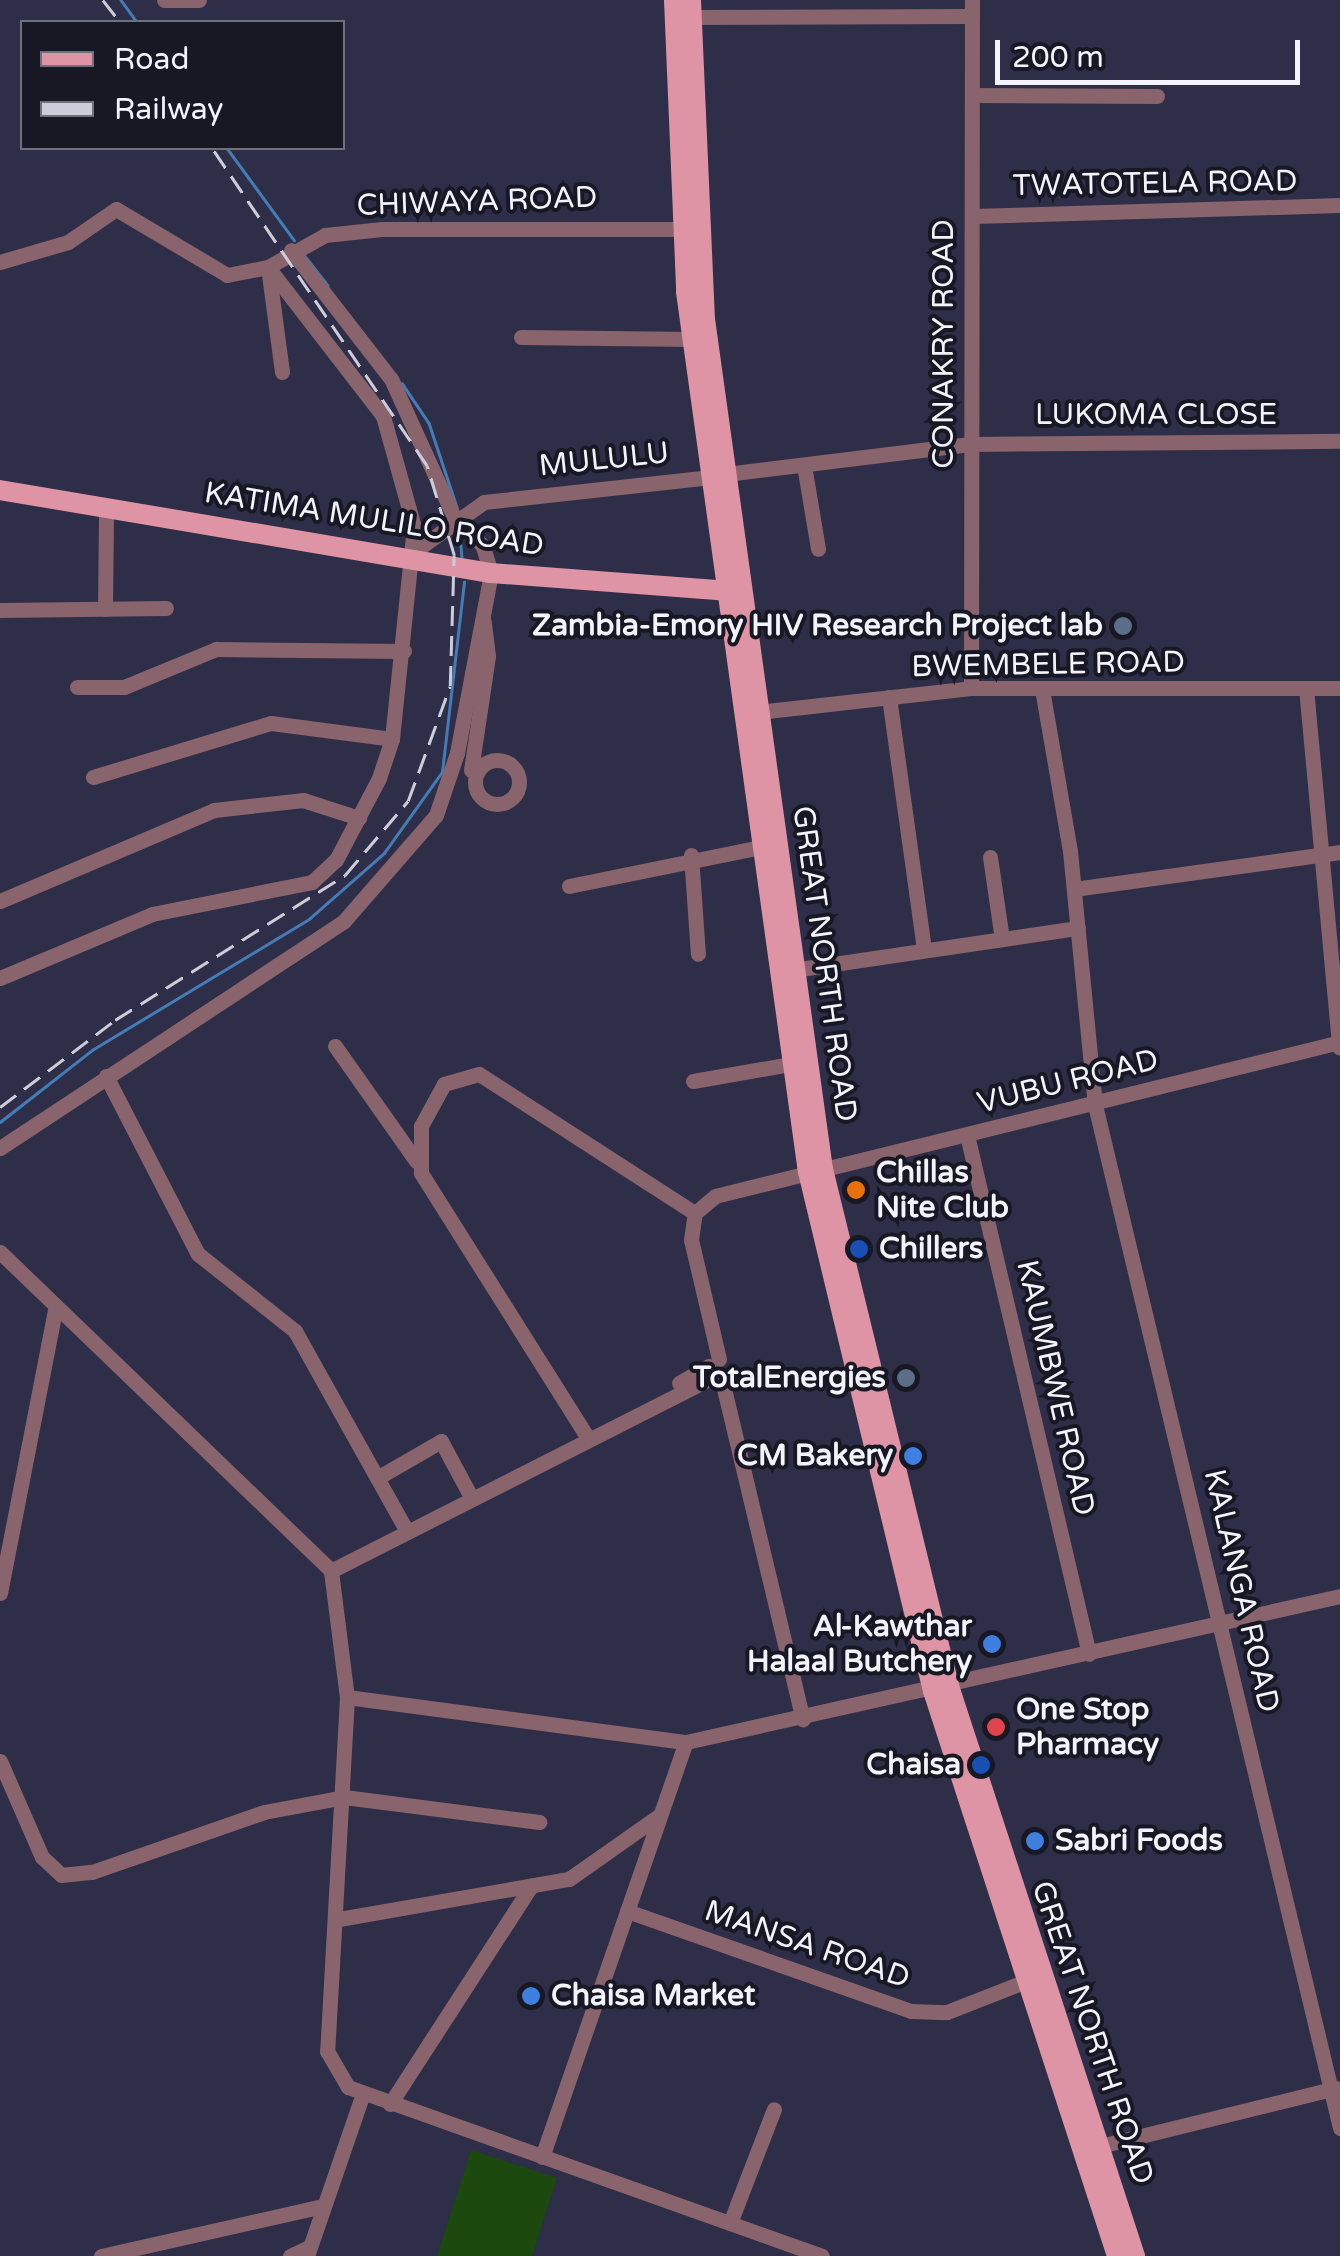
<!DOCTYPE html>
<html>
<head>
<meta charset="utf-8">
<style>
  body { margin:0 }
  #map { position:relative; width:1340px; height:2256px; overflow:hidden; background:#2f2e48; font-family:"Varela Round",sans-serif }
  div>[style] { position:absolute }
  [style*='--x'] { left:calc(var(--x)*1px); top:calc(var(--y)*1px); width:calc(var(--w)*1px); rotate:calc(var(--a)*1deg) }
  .green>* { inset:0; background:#1c490d }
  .stream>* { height:2.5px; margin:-1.25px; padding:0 1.25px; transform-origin:1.25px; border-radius:1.25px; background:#437cb6 }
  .minor>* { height:15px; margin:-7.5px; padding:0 7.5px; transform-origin:7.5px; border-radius:7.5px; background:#89646c }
  .minor>.ring { margin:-7.5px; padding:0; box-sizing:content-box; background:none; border:15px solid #89646c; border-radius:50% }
  .major>* { height:20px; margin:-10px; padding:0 10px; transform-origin:10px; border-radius:10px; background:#df94a5 }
  .rail>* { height:2.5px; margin-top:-1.25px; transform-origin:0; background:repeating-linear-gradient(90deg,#ccccda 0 20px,transparent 0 30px) }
  .dots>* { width:28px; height:28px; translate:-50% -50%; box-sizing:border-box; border:5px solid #181824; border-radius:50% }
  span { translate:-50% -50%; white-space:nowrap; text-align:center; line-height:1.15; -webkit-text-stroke:8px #181824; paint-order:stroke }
  .street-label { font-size:30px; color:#f3f3fe }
  .poi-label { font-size:30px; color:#f3f3fe; font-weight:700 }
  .right { translate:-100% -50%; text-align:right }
  .left { translate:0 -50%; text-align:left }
  .legend { position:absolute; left:20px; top:20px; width:325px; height:130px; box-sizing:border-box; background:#181824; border:2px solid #70707b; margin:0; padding:12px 18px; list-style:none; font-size:30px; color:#f3f3fe }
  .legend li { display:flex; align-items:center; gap:20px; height:50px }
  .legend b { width:50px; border:2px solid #70707b }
  .scale { position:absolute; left:995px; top:40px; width:305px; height:45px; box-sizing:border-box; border:5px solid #f3f3fe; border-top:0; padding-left:12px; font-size:30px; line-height:35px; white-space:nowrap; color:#f3f3fe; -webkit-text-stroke:8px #181824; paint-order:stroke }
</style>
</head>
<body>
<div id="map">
  <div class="green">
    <i style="clip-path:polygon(471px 2150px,557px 2178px,532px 2256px,437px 2256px)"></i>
  </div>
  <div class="stream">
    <i style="--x:121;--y:0;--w:27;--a:54"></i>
    <i style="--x:227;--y:148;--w:114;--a:53.9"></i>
    <i style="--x:305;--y:256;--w:37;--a:52"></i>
    <i style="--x:402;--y:383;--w:48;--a:56"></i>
    <i style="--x:429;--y:423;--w:89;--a:71.6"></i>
    <i style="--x:460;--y:535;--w:22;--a:85"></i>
    <i style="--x:0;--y:1122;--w:117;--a:-38"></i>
    <i style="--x:92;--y:1050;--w:253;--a:-31.1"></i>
    <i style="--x:309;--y:919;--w:100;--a:-41.3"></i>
    <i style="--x:384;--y:853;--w:100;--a:-54.4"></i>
    <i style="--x:442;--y:772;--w:191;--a:-83.4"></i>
  </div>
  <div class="minor">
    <i style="--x:164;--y:0;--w:35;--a:0"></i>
    <i style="--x:691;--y:17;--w:281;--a:-0.2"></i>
    <i style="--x:972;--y:95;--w:185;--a:0.3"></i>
    <i style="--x:972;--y:216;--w:368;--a:-1.7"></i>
    <i style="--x:0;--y:262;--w:71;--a:-16.4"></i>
    <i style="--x:68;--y:242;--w:58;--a:-34.5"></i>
    <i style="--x:116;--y:209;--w:129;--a:30.7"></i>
    <i style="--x:227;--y:275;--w:42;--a:-11"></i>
    <i style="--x:268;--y:267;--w:65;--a:-29.3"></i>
    <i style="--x:325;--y:235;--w:57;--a:-6"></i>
    <i style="--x:382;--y:229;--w:310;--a:0"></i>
    <i style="--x:268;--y:267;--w:106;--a:82.4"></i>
    <i style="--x:521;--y:337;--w:171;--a:0.7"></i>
    <i style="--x:804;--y:465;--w:85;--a:80.5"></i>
    <i style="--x:726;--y:474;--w:248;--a:-7"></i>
    <i style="--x:972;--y:444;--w:368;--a:-0.5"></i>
    <i style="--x:416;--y:550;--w:83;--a:-35.2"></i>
    <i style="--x:484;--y:502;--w:226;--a:-6.3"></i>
    <i style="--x:105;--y:609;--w:99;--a:-89.4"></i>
    <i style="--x:0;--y:610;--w:166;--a:-0.7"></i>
    <i style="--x:77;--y:687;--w:47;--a:0"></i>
    <i style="--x:124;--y:687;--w:100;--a:-22.4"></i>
    <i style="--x:216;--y:649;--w:188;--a:0.6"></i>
    <i style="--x:971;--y:688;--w:688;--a:-89.92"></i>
    <i style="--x:1306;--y:688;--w:361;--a:84.7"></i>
    <i style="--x:1042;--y:689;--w:164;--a:80.2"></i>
    <i style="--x:1070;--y:851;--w:255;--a:84.4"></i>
    <i style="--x:1095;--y:1105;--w:1052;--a:76.53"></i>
    <i style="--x:889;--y:697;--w:254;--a:82.1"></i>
    <i style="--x:758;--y:712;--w:214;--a:-6.4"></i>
    <i style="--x:971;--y:688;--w:369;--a:0"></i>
    <i class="ring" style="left:475px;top:760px;width:29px;height:29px"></i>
    <i style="--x:471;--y:770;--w:115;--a:-81.5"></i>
    <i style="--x:488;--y:656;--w:35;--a:-97"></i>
    <i style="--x:93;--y:777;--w:186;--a:-16.9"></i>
    <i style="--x:271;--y:723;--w:122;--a:7.5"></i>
    <i style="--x:691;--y:855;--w:99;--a:86"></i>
    <i style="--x:990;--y:857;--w:83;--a:81.7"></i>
    <i style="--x:569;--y:886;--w:195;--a:-11.5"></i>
    <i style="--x:1074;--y:889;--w:269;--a:-7.9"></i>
    <i style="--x:0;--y:901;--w:233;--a:-23"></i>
    <i style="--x:214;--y:810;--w:90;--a:-6.4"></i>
    <i style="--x:303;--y:800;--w:59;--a:17.8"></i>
    <i style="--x:793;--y:970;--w:288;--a:-8.4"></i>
    <i style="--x:0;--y:978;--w:165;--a:-22.8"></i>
    <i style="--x:152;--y:914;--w:163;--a:-11.3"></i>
    <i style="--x:312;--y:882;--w:33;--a:-43"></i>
    <i style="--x:336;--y:860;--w:93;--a:-62.3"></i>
    <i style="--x:379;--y:778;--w:41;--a:-71.6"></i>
    <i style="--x:392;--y:739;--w:213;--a:-84.1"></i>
    <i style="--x:414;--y:527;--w:115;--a:-105.6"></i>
    <i style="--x:383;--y:416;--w:188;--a:-127.7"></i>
    <i style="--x:335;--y:1046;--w:141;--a:54.8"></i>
    <i style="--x:106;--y:1076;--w:200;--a:62.7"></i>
    <i style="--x:198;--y:1254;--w:124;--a:38.4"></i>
    <i style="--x:295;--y:1331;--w:223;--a:60.8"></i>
    <i style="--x:693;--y:1081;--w:98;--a:-9.9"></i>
    <i style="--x:967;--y:1135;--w:533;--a:76.77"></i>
    <i style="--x:0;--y:1148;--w:412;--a:-33.4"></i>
    <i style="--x:344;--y:921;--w:140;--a:-49"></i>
    <i style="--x:436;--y:815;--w:65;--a:-71.3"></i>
    <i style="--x:457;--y:753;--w:183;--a:-79.3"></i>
    <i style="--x:491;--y:573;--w:28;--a:-107"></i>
    <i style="--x:483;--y:546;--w:41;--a:-135"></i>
    <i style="--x:454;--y:517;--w:152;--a:-114.5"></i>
    <i style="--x:391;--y:379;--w:163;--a:-127.8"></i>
    <i style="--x:0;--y:1252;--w:460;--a:43.9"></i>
    <i style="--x:719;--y:1359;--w:122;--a:-103.2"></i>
    <i style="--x:691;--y:1240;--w:27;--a:-82"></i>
    <i style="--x:695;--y:1213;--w:26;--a:-40"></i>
    <i style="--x:715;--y:1196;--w:644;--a:-13.84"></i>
    <i style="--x:715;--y:1376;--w:431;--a:153.1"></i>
    <i style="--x:331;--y:1571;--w:127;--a:82.8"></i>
    <i style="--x:347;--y:1697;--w:355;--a:93.2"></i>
    <i style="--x:327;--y:2051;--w:42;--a:59.7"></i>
    <i style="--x:348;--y:2087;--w:503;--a:19.62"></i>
    <i style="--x:721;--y:1376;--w:353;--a:76.6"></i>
    <i style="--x:679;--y:1383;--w:34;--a:-30"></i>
    <i style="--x:586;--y:1435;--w:310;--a:-122.2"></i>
    <i style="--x:421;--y:1173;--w:47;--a:-90"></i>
    <i style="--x:421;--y:1126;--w:48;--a:-61.3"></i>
    <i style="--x:444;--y:1084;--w:36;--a:-16"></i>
    <i style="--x:479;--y:1074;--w:257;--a:32.8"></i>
    <i style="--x:377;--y:1478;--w:74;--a:-30"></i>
    <i style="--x:441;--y:1441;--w:59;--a:61.7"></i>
    <i style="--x:0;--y:1593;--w:287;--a:-79"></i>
    <i style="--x:347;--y:1697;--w:342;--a:7.6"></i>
    <i style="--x:686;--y:1742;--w:670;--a:-12.58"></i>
    <i style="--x:0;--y:1761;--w:105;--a:66.4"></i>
    <i style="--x:42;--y:1857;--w:26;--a:43"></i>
    <i style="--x:61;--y:1875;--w:31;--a:-6"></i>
    <i style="--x:92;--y:1872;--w:182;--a:-19.2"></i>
    <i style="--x:264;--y:1812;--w:81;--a:-10.6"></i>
    <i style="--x:344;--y:1797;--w:197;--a:7.3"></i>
    <i style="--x:627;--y:1911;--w:301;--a:19.4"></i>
    <i style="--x:911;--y:2011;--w:36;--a:2"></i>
    <i style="--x:947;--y:2012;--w:85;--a:-21.4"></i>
    <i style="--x:339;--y:1919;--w:233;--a:-9.9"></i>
    <i style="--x:569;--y:1879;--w:111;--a:-35.1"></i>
    <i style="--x:390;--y:2104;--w:260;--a:-57.1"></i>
    <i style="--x:1100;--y:2146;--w:243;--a:-13.8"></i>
    <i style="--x:542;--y:2157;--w:439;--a:-70.9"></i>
    <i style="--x:730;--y:2223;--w:122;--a:-68.9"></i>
    <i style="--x:101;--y:2256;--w:228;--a:-12.7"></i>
    <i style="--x:290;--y:2256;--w:21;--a:-25"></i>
    <i style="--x:307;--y:2256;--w:172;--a:-71"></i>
  </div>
  <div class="major">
    <i style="--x:674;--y:0;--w:292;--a:87.6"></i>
    <i style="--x:686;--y:292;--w:888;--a:82.11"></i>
    <i style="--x:808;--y:1172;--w:534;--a:76.46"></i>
    <i style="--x:933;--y:1691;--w:594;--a:71.96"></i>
    <i style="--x:691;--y:0;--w:319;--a:87.5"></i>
    <i style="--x:705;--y:319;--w:858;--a:82.1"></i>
    <i style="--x:823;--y:1169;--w:532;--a:76.3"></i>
    <i style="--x:949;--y:1686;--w:600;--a:71.93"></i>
    <i style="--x:0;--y:490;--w:498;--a:9.6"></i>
    <i style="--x:491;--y:573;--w:243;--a:4.3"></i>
  </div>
  <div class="rail">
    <i style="--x:103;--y:0;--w:28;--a:52"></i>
    <i style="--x:0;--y:1107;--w:144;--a:-37.1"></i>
    <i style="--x:115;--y:1020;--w:272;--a:-32.2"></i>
    <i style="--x:345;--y:875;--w:97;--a:-49.6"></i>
    <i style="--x:408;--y:801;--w:122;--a:-69.9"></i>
    <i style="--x:450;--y:686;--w:131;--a:-88.3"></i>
    <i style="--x:454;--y:555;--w:93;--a:-106.9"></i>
    <i style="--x:427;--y:466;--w:384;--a:-124.1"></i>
  </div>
  <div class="dots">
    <i style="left:1123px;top:626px;background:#5c6f8a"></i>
    <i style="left:856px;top:1190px;background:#e8710a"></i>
    <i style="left:859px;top:1249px;background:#1a4fb4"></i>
    <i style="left:906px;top:1378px;background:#5c6f8a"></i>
    <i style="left:913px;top:1456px;background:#3f7fe0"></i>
    <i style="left:992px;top:1644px;background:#3f7fe0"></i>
    <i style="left:996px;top:1727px;background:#e0444e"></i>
    <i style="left:981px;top:1765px;background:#1a4fb4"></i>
    <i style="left:1035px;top:1841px;background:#3f7fe0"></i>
    <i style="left:531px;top:1996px;background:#3f7fe0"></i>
  </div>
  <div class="street-label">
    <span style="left:1155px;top:184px;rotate:-1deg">TWATOTELA ROAD</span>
    <span style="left:477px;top:202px;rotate:-2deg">CHIWAYA ROAD</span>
    <span style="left:944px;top:344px;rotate:-90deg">CONAKRY ROAD</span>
    <span style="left:1156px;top:415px">LUKOMA CLOSE</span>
    <span style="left:604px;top:460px;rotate:-6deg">MULULU</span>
    <span style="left:374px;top:520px;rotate:9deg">KATIMA MULILO ROAD</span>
    <span style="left:1048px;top:665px;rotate:-1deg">BWEMBELE ROAD</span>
    <span style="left:824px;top:964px;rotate:82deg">GREAT NORTH ROAD</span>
    <span style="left:1068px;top:1082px;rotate:-14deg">VUBU ROAD</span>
    <span style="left:1055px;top:1388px;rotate:77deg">KAUMBWE ROAD</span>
    <span style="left:1241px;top:1591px;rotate:77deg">KALANGA ROAD</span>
    <span style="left:807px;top:1945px;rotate:19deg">MANSA ROAD</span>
    <span style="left:1092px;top:2033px;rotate:71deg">GREAT NORTH ROAD</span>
  </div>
  <div class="poi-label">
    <span class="right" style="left:1103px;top:626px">Zambia-Emory HIV Research Project lab</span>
    <span class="left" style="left:876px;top:1190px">Chillas<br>Nite Club</span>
    <span class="left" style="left:879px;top:1249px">Chillers</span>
    <span class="right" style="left:886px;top:1378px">TotalEnergies</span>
    <span class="right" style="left:893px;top:1456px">CM Bakery</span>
    <span class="right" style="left:972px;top:1644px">Al-Kawthar<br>Halaal Butchery</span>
    <span class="left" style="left:1016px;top:1727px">One Stop<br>Pharmacy</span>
    <span class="right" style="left:961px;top:1765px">Chaisa</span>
    <span class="left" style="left:1055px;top:1841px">Sabri Foods</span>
    <span class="left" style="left:551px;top:1996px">Chaisa Market</span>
  </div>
  <ul class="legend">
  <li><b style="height:12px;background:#df94a5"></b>Road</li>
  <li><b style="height:12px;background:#ccccda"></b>Railway</li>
  </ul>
  <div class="scale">200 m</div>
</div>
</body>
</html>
